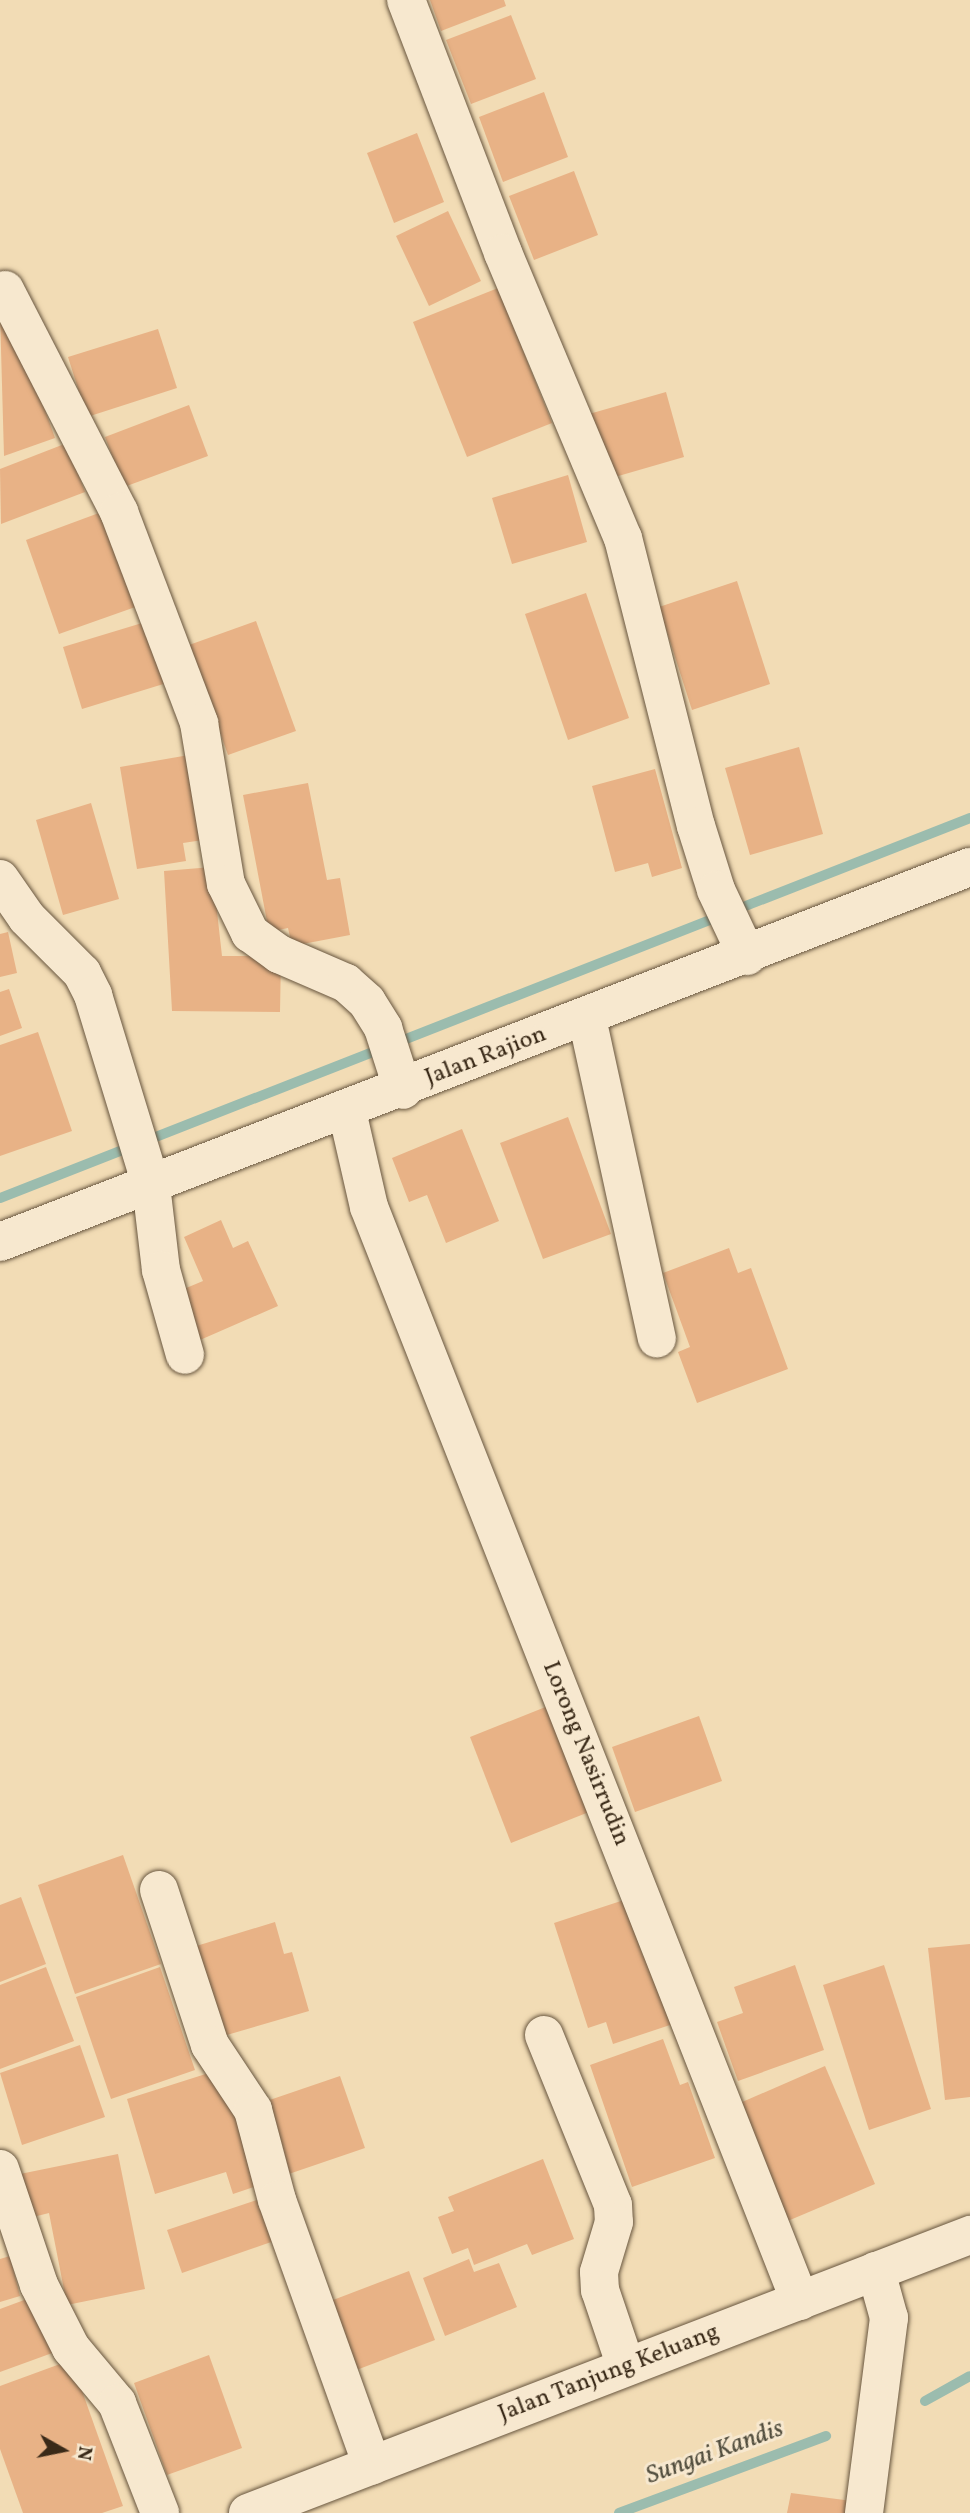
<!DOCTYPE html>
<html>
<head>
<meta charset="utf-8">
<style>
  body { margin:0 }
  #map { position:relative; width:970px; height:2513px; overflow:hidden; background:#f2dcb5; font-family:Vollkorn,serif }
  div>[style] { position:absolute }
  [style*='--x'] { left:calc(var(--x)*1px); top:calc(var(--y)*1px); width:calc(var(--w)*1px); rotate:calc(var(--a)*1deg) }
  .stream>* { height:10px; margin:-5px; padding:0 5px; transform-origin:5px; border-radius:5px; background:#9bbcae }
  .building>* { inset:0; background:#e8b286 }
  .roads { filter:drop-shadow(0 0 2px #68563f) drop-shadow(0 0 2px #68563f) }
  .street>* { height:38px; margin:-19px; padding:0 19px; transform-origin:19px; border-radius:19px; background:#f7e8cf }
  .secondary>* { height:38px; margin:-19px; padding:0 19px; transform-origin:19px; border-radius:19px; background:#f7e8cf }
  span { translate:-50% -50%; white-space:nowrap; text-align:center; line-height:1.15; -webkit-text-stroke:6px #f7e8cf; paint-order:stroke }
  .street-label { font-size:24px; color:#3a2a18 }
  .water-label { font-size:26px; color:#524e3e; font-style:italic }
  .north { position:absolute; left:28px; top:2415px; width:70px; height:70px; -webkit-text-stroke:5px #f7e8cf; paint-order:stroke; rotate:99deg; font-size:19px; font-weight:700; line-height:28px; text-align:center; color:#3a2a18 }
  .north::after { content:''; display:block; margin:auto; width:24px; height:32px; background:#3a2a18; clip-path:polygon(50% 0,100% 100%,50% 72%,0 100%) }
</style>
</head>
<body>
<div id="map">
  <div class="stream">
    <i style="--x:0;--y:1198;--w:1042;--a:-21.39"></i>
    <i style="--x:925;--y:2401;--w:51;--a:-29.1"></i>
    <i style="--x:619;--y:2513;--w:221;--a:-20.4"></i>
  </div>
  <div class="building">
    <i style="clip-path:polygon(430px 0,504px 0,506px 6px,441px 31px)"></i>
    <i style="clip-path:polygon(511px 15px,536px 79px,471px 104px,446px 40px)"></i>
    <i style="clip-path:polygon(544px 92px,568px 157px,503px 182px,479px 117px)"></i>
    <i style="clip-path:polygon(417px 133px,444px 202px,394px 223px,367px 153px)"></i>
    <i style="clip-path:polygon(574px 171px,598px 235px,534px 260px,509px 196px)"></i>
    <i style="clip-path:polygon(448px 211px,481px 281px,429px 306px,396px 236px)"></i>
    <i style="clip-path:polygon(498px 288px,552px 423px,467px 457px,413px 322px)"></i>
    <i style="clip-path:polygon(9px 310px,55px 438px,4px 456px,0 313px)"></i>
    <i style="clip-path:polygon(158px 329px,177px 388px,87px 417px,68px 357px)"></i>
    <i style="clip-path:polygon(666px 392px,684px 457px,608px 479px,589px 414px)"></i>
    <i style="clip-path:polygon(189px 405px,208px 456px,124px 487px,105px 437px)"></i>
    <i style="clip-path:polygon(67px 443px,85px 492px,1px 524px,0 469px)"></i>
    <i style="clip-path:polygon(568px 475px,587px 542px,512px 564px,492px 498px)"></i>
    <i style="clip-path:polygon(107px 510px,141px 605px,59px 634px,26px 540px)"></i>
    <i style="clip-path:polygon(737px 581px,770px 684px,692px 710px,659px 607px)"></i>
    <i style="clip-path:polygon(586px 593px,629px 718px,568px 740px,525px 614px)"></i>
    <i style="clip-path:polygon(152px 620px,170px 682px,82px 709px,63px 647px)"></i>
    <i style="clip-path:polygon(256px 621px,296px 731px,228px 755px,189px 645px)"></i>
    <i style="clip-path:polygon(799px 747px,823px 834px,750px 855px,725px 768px)"></i>
    <i style="clip-path:polygon(189px 755px,203px 840px,183px 843px,186px 861px,137px 869px,120px 767px)"></i>
    <i style="clip-path:polygon(655px 769px,682px 868px,652px 877px,648px 863px,615px 872px,592px 786px)"></i>
    <i style="clip-path:polygon(308px 783px,327px 880px,340px 878px,350px 935px,292px 946px,288px 928px,269px 932px,243px 795px)"></i>
    <i style="clip-path:polygon(91px 803px,119px 899px,63px 915px,36px 820px)"></i>
    <i style="clip-path:polygon(212px 867px,222px 956px,281px 956px,280px 1012px,172px 1011px,164px 871px)"></i>
    <i style="clip-path:polygon(8px 932px,17px 973px,0 977px,0 934px)"></i>
    <i style="clip-path:polygon(9px 989px,22px 1028px,0 1036px,0 992px)"></i>
    <i style="clip-path:polygon(38px 1032px,72px 1131px,0 1156px,0 1045px)"></i>
    <i style="clip-path:polygon(568px 1117px,611px 1234px,543px 1259px,500px 1143px)"></i>
    <i style="clip-path:polygon(462px 1129px,499px 1221px,446px 1243px,427px 1195px,409px 1202px,392px 1158px)"></i>
    <i style="clip-path:polygon(221px 1220px,233px 1248px,248px 1241px,278px 1306px,200px 1340px,179px 1291px,203px 1281px,184px 1237px)"></i>
    <i style="clip-path:polygon(729px 1248px,738px 1273px,751px 1268px,788px 1369px,697px 1403px,678px 1352px,690px 1347px,663px 1273px)"></i>
    <i style="clip-path:polygon(548px 1706px,589px 1812px,511px 1843px,470px 1737px)"></i>
    <i style="clip-path:polygon(699px 1716px,722px 1781px,635px 1812px,612px 1747px)"></i>
    <i style="clip-path:polygon(123px 1855px,161px 1964px,75px 1994px,38px 1885px)"></i>
    <i style="clip-path:polygon(21px 1897px,46px 1964px,0 1982px,0 1905px)"></i>
    <i style="clip-path:polygon(624px 1900px,643px 1956px,656px 1952px,679px 2022px,613px 2044px,606px 2022px,588px 2028px,554px 1923px)"></i>
    <i style="clip-path:polygon(275px 1922px,284px 1954px,292px 1952px,309px 2011px,220px 2037px,193px 1947px)"></i>
    <i style="clip-path:polygon(970px 1944px,970px 2097px,945px 2100px,928px 1948px)"></i>
    <i style="clip-path:polygon(795px 1965px,824px 2050px,738px 2081px,717px 2022px,743px 2013px,734px 1987px)"></i>
    <i style="clip-path:polygon(884px 1965px,931px 2109px,869px 2130px,823px 1985px)"></i>
    <i style="clip-path:polygon(46px 1967px,74px 2041px,0 2069px,0 1985px)"></i>
    <i style="clip-path:polygon(160px 1967px,195px 2070px,111px 2099px,76px 1997px)"></i>
    <i style="clip-path:polygon(663px 2039px,680px 2085px,688px 2082px,715px 2158px,632px 2187px,590px 2065px)"></i>
    <i style="clip-path:polygon(80px 2045px,105px 2117px,22px 2145px,0 2073px)"></i>
    <i style="clip-path:polygon(825px 2066px,875px 2184px,783px 2223px,733px 2106px)"></i>
    <i style="clip-path:polygon(212px 2072px,231px 2089px,260px 2185px,233px 2194px,226px 2172px,155px 2194px,127px 2099px)"></i>
    <i style="clip-path:polygon(340px 2076px,365px 2148px,280px 2177px,255px 2105px)"></i>
    <i style="clip-path:polygon(118px 2154px,145px 2289px,67px 2305px,49px 2213px,29px 2218px,20px 2174px)"></i>
    <i style="clip-path:polygon(543px 2159px,574px 2239px,532px 2255px,527px 2244px,474px 2265px,468px 2248px,452px 2254px,438px 2217px,454px 2211px,448px 2197px)"></i>
    <i style="clip-path:polygon(260px 2199px,274px 2241px,182px 2273px,167px 2230px)"></i>
    <i style="clip-path:polygon(10px 2256px,20px 2296px,0 2302px,0 2259px)"></i>
    <i style="clip-path:polygon(469px 2259px,474px 2272px,499px 2263px,517px 2307px,445px 2336px,423px 2278px)"></i>
    <i style="clip-path:polygon(409px 2271px,435px 2340px,346px 2374px,320px 2305px)"></i>
    <i style="clip-path:polygon(35px 2296px,55px 2352px,0 2372px,0 2309px)"></i>
    <i style="clip-path:polygon(209px 2355px,242px 2448px,167px 2475px,134px 2383px)"></i>
    <i style="clip-path:polygon(71px 2360px,123px 2506px,102px 2513px,23px 2513px,0 2449px,0 2386px)"></i>
    <i style="clip-path:polygon(791px 2493px,852px 2501px,850px 2513px,787px 2513px)"></i>
  </div>
  <div class="roads">
    <div class="street">
      <i style="--x:406;--y:0;--w:271;--a:69"></i>
      <i style="--x:503;--y:253;--w:309;--a:67.2"></i>
      <i style="--x:623;--y:538;--w:297;--a:75.8"></i>
      <i style="--x:696;--y:826;--w:67;--a:72.6"></i>
      <i style="--x:716;--y:890;--w:73;--a:64.8"></i>
      <i style="--x:5;--y:290;--w:250;--a:62.8"></i>
      <i style="--x:119;--y:512;--w:226;--a:69.2"></i>
      <i style="--x:199;--y:723;--w:163;--a:80.5"></i>
      <i style="--x:226;--y:884;--w:55;--a:63.9"></i>
      <i style="--x:250;--y:933;--w:36;--a:36"></i>
      <i style="--x:279;--y:954;--w:73;--a:23.4"></i>
      <i style="--x:346;--y:983;--w:28;--a:42"></i>
      <i style="--x:367;--y:1002;--w:31;--a:58"></i>
      <i style="--x:383;--y:1028;--w:65;--a:72.1"></i>
      <i style="--x:0;--y:879;--w:47;--a:55.3"></i>
      <i style="--x:27;--y:918;--w:78;--a:45"></i>
      <i style="--x:82;--y:973;--w:25;--a:63"></i>
      <i style="--x:93;--y:995;--w:199;--a:73"></i>
      <i style="--x:151;--y:1185;--w:86;--a:83.3"></i>
      <i style="--x:161;--y:1270;--w:88;--a:74.2"></i>
      <i style="--x:587;--y:1018;--w:328;--a:77.7"></i>
      <i style="--x:347;--y:1111;--w:98;--a:77.1"></i>
      <i style="--x:369;--y:1207;--w:1176;--a:68.5"></i>
      <i style="--x:0;--y:1242;--w:1040;--a:-21.14"></i>
      <i style="--x:159;--y:1890;--w:163;--a:71.8"></i>
      <i style="--x:210;--y:2045;--w:78;--a:56.5"></i>
      <i style="--x:253;--y:2110;--w:93;--a:75.1"></i>
      <i style="--x:277;--y:2200;--w:282;--a:70.3"></i>
      <i style="--x:544;--y:2035;--w:183;--a:67.9"></i>
      <i style="--x:613;--y:2205;--w:17;--a:87"></i>
      <i style="--x:614;--y:2222;--w:52;--a:106.7"></i>
      <i style="--x:599;--y:2272;--w:18;--a:87"></i>
      <i style="--x:600;--y:2290;--w:81;--a:71.3"></i>
      <i style="--x:0;--y:2169;--w:122;--a:71.4"></i>
      <i style="--x:39;--y:2285;--w:71;--a:63.1"></i>
      <i style="--x:71;--y:2348;--w:72;--a:50.1"></i>
      <i style="--x:117;--y:2403;--w:118;--a:68.6"></i>
    </div>
    <div class="secondary">
      <i style="--x:248;--y:2513;--w:774;--a:-21.06"></i>
      <i style="--x:864;--y:2513;--w:197;--a:-82.7"></i>
      <i style="--x:889;--y:2318;--w:49;--a:-105.5"></i>
    </div>
  </div>
  <div class="street-label">
    <span style="left:486px;top:1057px;rotate:-21deg">Jalan Rajion</span>
    <span style="left:585px;top:1754px;rotate:68deg">Lorong Nasirrudin</span>
    <span style="left:609px;top:2374px;rotate:-21deg">Jalan Tanjung Keluang</span>
  </div>
  <div class="water-label">
    <span style="left:715px;top:2453px;rotate:-20deg">Sungai Kandis</span>
  </div>
  <div class="north">N</div>
</div>
</body>
</html>
